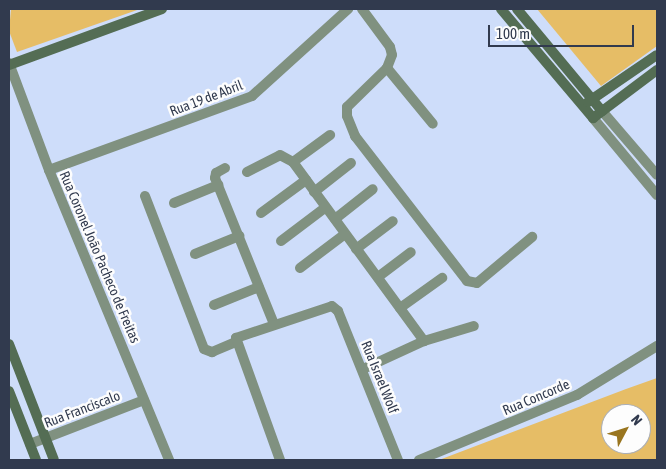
<!DOCTYPE html>
<html>
<head>
<meta charset="utf-8">
<style>
  body { margin:0 }
  #map { position:relative; width:666px; height:469px; overflow:hidden; background:#ceddfa; font-family:"Asap Condensed",sans-serif }
  div>[style] { position:absolute }
  [style*='--x'] { left:calc(var(--x)*1px); top:calc(var(--y)*1px); width:calc(var(--w)*1px); rotate:calc(var(--a)*1deg) }
  .green>* { inset:0; background:#e6bd66 }
  .minor>* { height:10px; margin:-5px; padding:0 5px; transform-origin:5px; border-radius:5px; background:#809180 }
  .secondary>* { height:10px; margin:-5px; padding:0 5px; transform-origin:5px; border-radius:5px; background:#546d54 }
  span { translate:-50% -50%; white-space:nowrap; text-align:center; line-height:1.15; -webkit-text-stroke:5px #fdfdfd; paint-order:stroke }
  .street-label { font-size:14px; color:#313a4e }
  .frame { position:absolute; inset:0; border:10px solid #313a4e; pointer-events:none }
  .north { position:absolute; left:601px; top:404px; width:50px; height:50px; box-sizing:border-box; background:#fdfdfd; border:1px solid #abafb7; border-radius:50%; rotate:50deg; font-size:14px; font-weight:700; line-height:20px; text-align:center; color:#313a4e }
  .north::after { content:''; display:block; margin:auto; width:18px; height:22px; background:#99751f; clip-path:polygon(50% 0,100% 100%,50% 72%,0 100%) }
  .scale { position:absolute; left:488px; top:25px; width:146px; height:22px; box-sizing:border-box; border:2px solid #313a4e; border-top:0; padding-left:6px; font-size:15px; line-height:18px; white-space:nowrap; color:#313a4e; -webkit-text-stroke:4px #fdfdfd; paint-order:stroke }
</style>
</head>
<body>
<div id="map">
  <div class="green">
    <i style="clip-path:polygon(11px 9px,140px 9px,17px 52px,9px 31px)"></i>
    <i style="clip-path:polygon(537px 9px,657px 9px,657px 46px,601px 86px)"></i>
    <i style="clip-path:polygon(evenodd,657px 378px,657px 460px,439px 460px,626px 389px,657px 378px,611px 414px,641px 414px,641px 444px,611px 444px,611px 414px)"></i>
  </div>
  <div class="minor">
    <i style="--x:362;--y:9;--w:47;--a:53.6"></i>
    <i style="--x:390;--y:47;--w:8;--a:76"></i>
    <i style="--x:392;--y:55;--w:14;--a:111"></i>
    <i style="--x:387;--y:68;--w:56;--a:135.7"></i>
    <i style="--x:347;--y:107;--w:9;--a:90"></i>
    <i style="--x:347;--y:116;--w:22;--a:68"></i>
    <i style="--x:355;--y:136;--w:183;--a:52.3"></i>
    <i style="--x:467;--y:281;--w:10;--a:11"></i>
    <i style="--x:477;--y:283;--w:72;--a:-39.9"></i>
    <i style="--x:9;--y:63;--w:114;--a:69.5"></i>
    <i style="--x:49;--y:170;--w:314;--a:67.5"></i>
    <i style="--x:387;--y:68;--w:72;--a:50.6"></i>
    <i style="--x:602;--y:111;--w:84;--a:49.3"></i>
    <i style="--x:593;--y:118;--w:100;--a:50.3"></i>
    <i style="--x:293;--y:162;--w:46;--a:-36.1"></i>
    <i style="--x:225;--y:168;--w:10;--a:151"></i>
    <i style="--x:216;--y:173;--w:5;--a:101"></i>
    <i style="--x:215;--y:178;--w:157;--a:68"></i>
    <i style="--x:49;--y:170;--w:216;--a:-20"></i>
    <i style="--x:252;--y:96;--w:130;--a:-42.2"></i>
    <i style="--x:247;--y:172;--w:37;--a:-27"></i>
    <i style="--x:280;--y:155;--w:15;--a:28"></i>
    <i style="--x:293;--y:162;--w:222;--a:53.8"></i>
    <i style="--x:314;--y:192;--w:47;--a:-38.1"></i>
    <i style="--x:145;--y:196;--w:164;--a:68.9"></i>
    <i style="--x:204;--y:349;--w:9;--a:21"></i>
    <i style="--x:212;--y:352;--w:26;--a:-23"></i>
    <i style="--x:174;--y:203;--w:48;--a:-22.2"></i>
    <i style="--x:261;--y:213;--w:56;--a:-36.3"></i>
    <i style="--x:335;--y:219;--w:48;--a:-38.3"></i>
    <i style="--x:281;--y:241;--w:56;--a:-37.1"></i>
    <i style="--x:356;--y:249;--w:46;--a:-37.1"></i>
    <i style="--x:195;--y:254;--w:48;--a:-22.2"></i>
    <i style="--x:300;--y:268;--w:56;--a:-37.1"></i>
    <i style="--x:378;--y:277;--w:41;--a:-37.1"></i>
    <i style="--x:214;--y:305;--w:48;--a:-21.8"></i>
    <i style="--x:400;--y:308;--w:52;--a:-35.5"></i>
    <i style="--x:363;--y:369;--w:67;--a:-24.7"></i>
    <i style="--x:424;--y:341;--w:52;--a:-16.7"></i>
    <i style="--x:30;--y:444;--w:122;--a:-21.1"></i>
    <i style="--x:280;--y:460;--w:130;--a:-109.8"></i>
    <i style="--x:236;--y:338;--w:101;--a:-18.4"></i>
    <i style="--x:332;--y:306;--w:8;--a:40"></i>
    <i style="--x:338;--y:311;--w:161;--a:68.1"></i>
    <i style="--x:419;--y:460;--w:171;--a:-22.4"></i>
    <i style="--x:577;--y:395;--w:94;--a:-31.5"></i>
  </div>
  <div class="secondary">
    <i style="--x:501;--y:9;--w:143;--a:49.8"></i>
    <i style="--x:593;--y:118;--w:80;--a:-36.9"></i>
    <i style="--x:517;--y:9;--w:133;--a:50.2"></i>
    <i style="--x:9;--y:65;--w:163;--a:-20.1"></i>
    <i style="--x:588;--y:102;--w:83;--a:-34.3"></i>
    <i style="--x:9;--y:344;--w:124;--a:68.8"></i>
    <i style="--x:9;--y:391;--w:74;--a:68.6"></i>
  </div>
  <div class="street-label">
    <span style="left:206px;top:98px;rotate:-21deg">Rua 19 de Abril</span>
    <span style="left:100px;top:257px;rotate:67deg">Rua Coronel João Pacheco de Freitas</span>
    <span style="left:380px;top:377px;rotate:68deg">Rua Israel Wolf</span>
    <span style="left:536px;top:397px;rotate:-23deg">Rua Concorde</span>
    <span style="left:82px;top:409px;rotate:-21deg">Rua Franciscalo</span>
  </div>
  <div class="frame"></div>
  <div class="north">N</div>
  <div class="scale">100 m</div>
</div>
</body>
</html>
